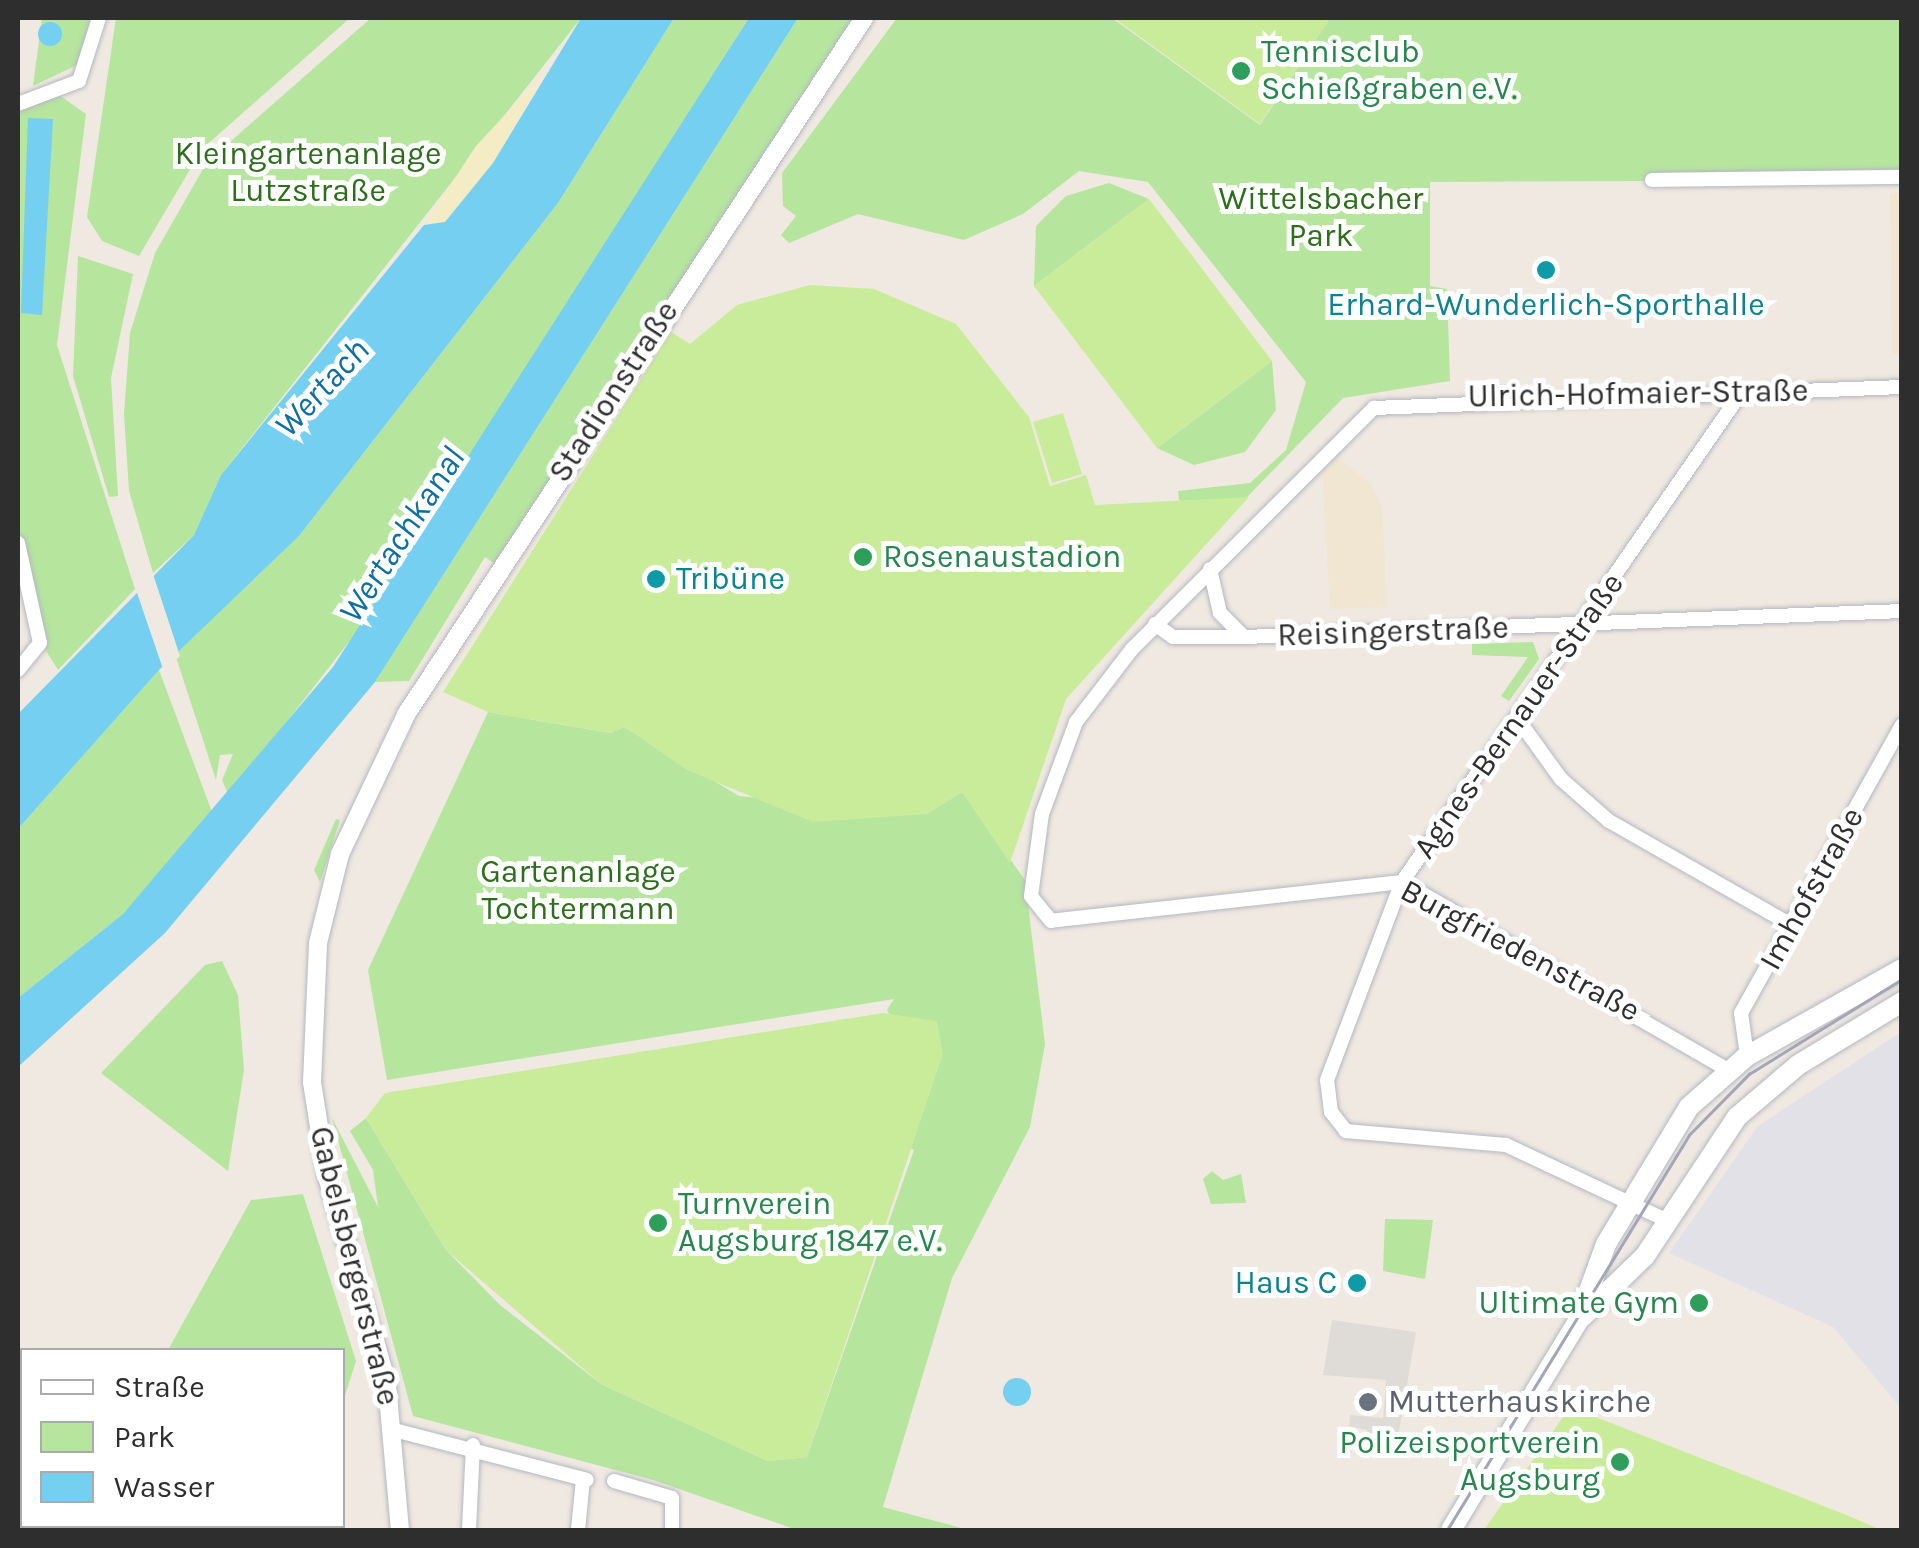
<!DOCTYPE html>
<html>
<head>
<meta charset="utf-8">
<style>
  body { margin:0 }
  #map { position:relative; width:1919px; height:1548px; overflow:hidden; background:#efe9e1; font-family:Karla,sans-serif }
  div>[style] { position:absolute }
  [style*='--x'] { left:calc(var(--x)*1px); top:calc(var(--y)*1px); width:calc(var(--w)*1px); rotate:calc(var(--a)*1deg) }
  .industrial>* { inset:0; background:#e3e1e8 }
  .education>* { inset:0; background:#f0e6d1 }
  .green>* { inset:0; background:#b6e59e }
  .sand>* { inset:0; background:#f3ecc5 }
  .pitch>* { inset:0; background:#c9ec9a }
  .plaza>* { inset:0; background:#dfdcd8 }
  .water>* { inset:0; background:#75cff0 }
  .round { border-radius:50% }
  .pier>* { inset:0; background:#efe9e1 }
  .roads { filter:drop-shadow(0 0 2px #b4b7c1) drop-shadow(0 0 2px #b4b7c1) }
  .minor>* { height:14px; margin:-7px; padding:0 7px; transform-origin:7px; border-radius:7px; background:#fff }
  .tertiary>* { height:18px; margin:-9px; padding:0 9px; transform-origin:9px; border-radius:9px; background:#fff }
  .secondary>* { height:20px; margin:-10px; padding:0 10px; transform-origin:10px; border-radius:10px; background:#fff }
  .tram>* { height:2.5px; margin:-1.25px; padding:0 1.25px; transform-origin:1.25px; border-radius:1.25px; background:#a3a6b8 }
  .dots>* { width:28px; height:28px; translate:-50% -50%; box-sizing:border-box; border:5px solid #fff; border-radius:50% }
  span { translate:-50% -50%; white-space:nowrap; text-align:center; line-height:1.15; -webkit-text-stroke:10px #fff; paint-order:stroke }
  .leisure-label { font-size:32px; color:#27864d }
  .left { translate:0 -50%; text-align:left }
  .right { translate:-100% -50%; text-align:right }
  .park-label { font-size:32px; color:#2c6e1b }
  .culture-label { font-size:32px; color:#0d838f }
  .street-label { font-size:32px; color:#2e2e2e }
  .worship-label { font-size:32px; color:#5b616d }
  .water-label { font-size:35px; color:#0d6fa3; font-style:italic }
  .frame { position:absolute; inset:0; border:20px solid #2e2e2e; pointer-events:none }
  .legend { position:absolute; left:20px; top:1348px; width:325px; height:180px; box-sizing:border-box; background:#fff; border:2px solid #ababab; margin:0; padding:12px 18px; list-style:none; font-size:30px; color:#2e2e2e }
  .legend li { display:flex; align-items:center; gap:20px; height:50px }
  .legend b { width:50px; border:2px solid #ababab }
</style>
</head>
<body>
<div id="map">
  <div class="industrial">
    <i style="clip-path:polygon(1901px 1032px,1901px 1408px,1833px 1327px,1669px 1253px,1758px 1126px)"></i>
  </div>
  <div class="education">
    <i style="clip-path:polygon(1890px 193px,1901px 193px,1901px 354px,1892px 354px)"></i>
    <i style="clip-path:polygon(1337px 458px,1370px 482px,1382px 507px,1387px 607px,1330px 609px,1322px 472px)"></i>
  </div>
  <div class="green">
    <i style="clip-path:polygon(42px 18px,91px 18px,77px 65px,33px 86px)"></i>
    <i style="clip-path:polygon(116px 18px,350px 18px,202px 149px,139px 256px,102px 241px,87px 217px)"></i>
    <i style="clip-path:polygon(371px 18px,581px 18px,221px 475px,194px 535px,153px 573px,129px 491px,124px 414px,130px 333px,155px 253px,207px 162px)"></i>
    <i style="clip-path:polygon(674px 18px,749px 18px,372px 612px,229px 796px,222px 780px,233px 754px,220px 755px,216px 780px,175px 654px,299px 536px,558px 203px)"></i>
    <i style="clip-path:polygon(798px 18px,864px 18px,501px 568px,485px 557px,409px 681px,375px 682px)"></i>
    <i style="clip-path:polygon(897px 18px,1112px 18px,1260px 125px,1330px 18px,1901px 18px,1901px 180px,1430px 182px,1430px 286px,1447px 289px,1450px 381px,1343px 398px,1221px 524px,1179px 500px,1178px 491px,1250px 483px,1286px 450px,1306px 382px,1148px 182px,1079px 171px,1023px 214px,964px 240px,858px 214px,789px 243px,781px 235px,796px 216px,783px 206px,782px 173px)"></i>
    <i style="clip-path:polygon(59px 95px,86px 114px,57px 345px,135px 589px,58px 670px,41px 643px,18px 542px,18px 104px)"></i>
    <i style="clip-path:polygon(1109px 183px,1149px 199px,1034px 286px,1036px 226px,1066px 196px)"></i>
    <i style="clip-path:polygon(78px 256px,133px 274px,111px 378px,118px 496px,109px 497px,73px 376px)"></i>
    <i style="clip-path:polygon(1272px 361px,1276px 410px,1245px 452px,1194px 465px,1157px 448px)"></i>
    <i style="clip-path:polygon(1533px 642px,1539px 659px,1509px 701px,1501px 696px,1528px 657px,1472px 655px,1472px 644px)"></i>
    <i style="clip-path:polygon(159px 670px,212px 812px,123px 914px,18px 998px,18px 829px)"></i>
    <i style="clip-path:polygon(488px 712px,611px 733px,624px 727px,739px 796px,926px 814px,962px 792px,1025px 880px,1045px 1044px,1030px 1127px,952px 1278px,883px 1507px,969px 1530px,797px 1530px,653px 1480px,413px 1416px,332px 1118px,378px 1207px,373px 1170px,350px 1131px,366px 1118px,446px 1250px,500px 1305px,601px 1384px,768px 1461px,807px 1457px,914px 1150px,900px 1142px,899px 1032px,887px 1010px,894px 999px,387px 1080px,368px 970px)"></i>
    <i style="clip-path:polygon(336px 819px,340px 820px,320px 882px,314px 870px)"></i>
    <i style="clip-path:polygon(222px 961px,238px 995px,244px 1070px,228px 1171px,101px 1073px,205px 965px)"></i>
    <i style="clip-path:polygon(1212px 1171px,1223px 1180px,1241px 1174px,1246px 1203px,1211px 1204px,1203px 1179px)"></i>
    <i style="clip-path:polygon(303px 1194px,356px 1361px,343px 1402px,342px 1350px,168px 1350px,251px 1200px)"></i>
    <i style="clip-path:polygon(1385px 1219px,1433px 1220px,1425px 1279px,1383px 1271px)"></i>
  </div>
  <div class="sand">
    <i style="clip-path:polygon(547px 69px,493px 163px,445px 222px,424px 225px,476px 146px)"></i>
  </div>
  <div class="pitch">
    <i style="clip-path:polygon(1114px 18px,1330px 18px,1260px 124px)"></i>
    <i style="clip-path:polygon(1149px 199px,1272px 361px,1157px 448px,1034px 286px)"></i>
    <i style="clip-path:polygon(810px 285px,874px 289px,956px 324px,1029px 417px,1050px 486px,1086px 475px,1095px 505px,1249px 497px,1066px 699px,1010px 863px,962px 792px,926px 814px,813px 822px,687px 770px,625px 727px,611px 733px,488px 712px,443px 692px,671px 332px,690px 344px,737px 305px)"></i>
    <i style="clip-path:polygon(1063px 413px,1082px 474px,1052px 483px,1033px 422px)"></i>
    <i style="clip-path:polygon(883px 1013px,937px 1021px,943px 1054px,807px 1457px,768px 1461px,601px 1384px,446px 1250px,366px 1118px,385px 1093px)"></i>
    <i style="clip-path:polygon(1570px 1407px,1849px 1516px,1881px 1530px,1484px 1530px)"></i>
    <i style="clip-path:polygon(22px 1480px,22px 1526px,168px 1530px,18px 1530px)"></i>
  </div>
  <div class="plaza">
    <i style="clip-path:polygon(1332px 1320px,1416px 1332px,1396px 1449px,1364px 1444px,1367px 1430px,1349px 1426px,1350px 1415px,1383px 1418px,1386px 1380px,1323px 1375px)"></i>
  </div>
  <div class="water">
    <i style="clip-path:polygon(581px 18px,674px 18px,558px 203px,299px 536px,159px 670px,18px 829px,18px 714px,194px 535px,221px 475px,424px 225px,445px 222px,493px 163px)"></i>
    <i style="clip-path:polygon(749px 18px,798px 18px,375px 682px,165px 933px,18px 1067px,18px 998px,123px 914px,333px 667px)"></i>
    <i class="round" style="left:38px;top:22px;width:24px;height:24px"></i>
    <i style="clip-path:polygon(28px 118px,53px 119px,42px 315px,21px 313px)"></i>
    <i class="round" style="left:1003px;top:1378px;width:28px;height:28px"></i>
  </div>
  <div class="pier">
    <i style="clip-path:polygon(151px 568px,180px 656px,164px 672px,134px 584px)"></i>
  </div>
  <div class="roads">
    <div class="minor">
      <i style="--x:18;--y:104;--w:65;--a:-20.7"></i>
      <i style="--x:79;--y:81;--w:66;--a:-72.4"></i>
      <i style="--x:1652;--y:180;--w:250;--a:-0.7"></i>
      <i style="--x:18;--y:543;--w:102;--a:77.6"></i>
      <i style="--x:40;--y:643;--w:35;--a:129"></i>
      <i style="--x:1210;--y:569;--w:45;--a:77.2"></i>
      <i style="--x:1220;--y:613;--w:34;--a:45"></i>
      <i style="--x:1155;--y:624;--w:22;--a:36"></i>
      <i style="--x:1173;--y:637;--w:71;--a:0"></i>
      <i style="--x:1244;--y:637;--w:659;--a:-2.26"></i>
      <i style="--x:1517;--y:718;--w:75;--a:54.2"></i>
      <i style="--x:1561;--y:779;--w:64;--a:41.2"></i>
      <i style="--x:1609;--y:821;--w:212;--a:29.7"></i>
      <i style="--x:1747;--y:1056;--w:43;--a:-97.9"></i>
      <i style="--x:1741;--y:1013;--w:330;--a:-60.8"></i>
      <i style="--x:1728;--y:1070;--w:376;--a:-150"></i>
      <i style="--x:1402;--y:882;--w:353;--a:173.7"></i>
      <i style="--x:1051;--y:921;--w:32;--a:-129"></i>
      <i style="--x:1031;--y:896;--w:83;--a:-82.4"></i>
      <i style="--x:1042;--y:814;--w:98;--a:-69.7"></i>
      <i style="--x:1076;--y:722;--w:92;--a:-52.5"></i>
      <i style="--x:1132;--y:649;--w:342;--a:-44.9"></i>
      <i style="--x:1374;--y:408;--w:528;--a:-2.28"></i>
      <i style="--x:1666;--y:1220;--w:177;--a:-154.9"></i>
      <i style="--x:1506;--y:1145;--w:161;--a:-175"></i>
      <i style="--x:1346;--y:1131;--w:24;--a:-128"></i>
      <i style="--x:1331;--y:1112;--w:32;--a:-97"></i>
      <i style="--x:1327;--y:1080;--w:212;--a:-69.3"></i>
      <i style="--x:1402;--y:882;--w:595;--a:-55.27"></i>
      <i style="--x:394;--y:1430;--w:199;--a:14.5"></i>
      <i style="--x:614;--y:1481;--w:60;--a:16.3"></i>
      <i style="--x:672;--y:1498;--w:32;--a:90"></i>
      <i style="--x:469;--y:1530;--w:85;--a:-87.3"></i>
      <i style="--x:578;--y:1530;--w:51;--a:-84.4"></i>
    </div>
    <div class="tertiary">
      <i style="--x:400;--y:1530;--w:148;--a:-95.1"></i>
      <i style="--x:387;--y:1383;--w:215;--a:-106.2"></i>
      <i style="--x:327;--y:1177;--w:96;--a:-99"></i>
      <i style="--x:312;--y:1082;--w:139;--a:-87.5"></i>
      <i style="--x:318;--y:943;--w:92;--a:-76.1"></i>
      <i style="--x:340;--y:854;--w:156;--a:-64.6"></i>
      <i style="--x:407;--y:713;--w:832;--a:-56.67"></i>
    </div>
    <div class="secondary">
      <i style="--x:1583;--y:1316;--w:86;--a:-44.1"></i>
      <i style="--x:1645;--y:1256;--w:167;--a:-56.5"></i>
      <i style="--x:1737;--y:1117;--w:80;--a:-40.4"></i>
      <i style="--x:1798;--y:1065;--w:122;--a:-31.2"></i>
      <i style="--x:1451;--y:1530;--w:245;--a:-58.7"></i>
      <i style="--x:1578;--y:1321;--w:82;--a:-70"></i>
      <i style="--x:1606;--y:1244;--w:160;--a:-58.8"></i>
      <i style="--x:1689;--y:1107;--w:77;--a:-41.3"></i>
      <i style="--x:1747;--y:1056;--w:178;--a:-29.3"></i>
    </div>
  </div>
  <div class="tram">
    <i style="--x:1447;--y:1530;--w:463;--a:-58.5"></i>
    <i style="--x:1689;--y:1135;--w:86;--a:-45.5"></i>
    <i style="--x:1749;--y:1074;--w:180;--a:-31.8"></i>
  </div>
  <div class="dots">
    <i style="left:1241px;top:71px;background:#2e9e5b"></i>
    <i style="left:1546px;top:270px;background:#0f9aa8"></i>
    <i style="left:863px;top:557px;background:#2e9e5b"></i>
    <i style="left:656px;top:579px;background:#0f9aa8"></i>
    <i style="left:658px;top:1223px;background:#2e9e5b"></i>
    <i style="left:1357px;top:1283px;background:#0f9aa8"></i>
    <i style="left:1699px;top:1303px;background:#2e9e5b"></i>
    <i style="left:1368px;top:1402px;background:#6b7280"></i>
    <i style="left:1620px;top:1462px;background:#2e9e5b"></i>
  </div>
  <div class="leisure-label">
    <span class="left" style="left:1261px;top:71px">Tennisclub<br>Schießgraben e.V.</span>
    <span class="left" style="left:883px;top:557px">Rosenaustadion</span>
    <span class="left" style="left:678px;top:1223px">Turnverein<br>Augsburg 1847 e.V.</span>
    <span class="right" style="left:1679px;top:1303px">Ultimate Gym</span>
    <span class="right" style="left:1600px;top:1462px">Polizeisportverein<br>Augsburg</span>
  </div>
  <div class="park-label">
    <span style="left:308px;top:173px">Kleingartenanlage<br>Lutzstraße</span>
    <span style="left:1321px;top:218px">Wittelsbacher<br>Park</span>
    <span style="left:578px;top:891px">Gartenanlage<br>Tochtermann</span>
  </div>
  <div class="culture-label">
    <span style="left:1546px;top:305px">Erhard-Wunderlich-Sporthalle</span>
    <span class="left" style="left:676px;top:579px">Tribüne</span>
    <span class="right" style="left:1337px;top:1283px">Haus C</span>
  </div>
  <div class="street-label">
    <span style="left:614px;top:392px;rotate:-57deg">Stadionstraße</span>
    <span style="left:1638px;top:394px;rotate:-1deg">Ulrich-Hofmaier-Straße</span>
    <span style="left:1393px;top:632px;rotate:-2deg">Reisingerstraße</span>
    <span style="left:1519px;top:716px;rotate:-55deg">Agnes-Bernauer-Straße</span>
    <span style="left:1812px;top:889px;rotate:-61deg">Imhofstraße</span>
    <span style="left:1520px;top:951px;rotate:28deg">Burgfriedenstraße</span>
    <span style="left:354px;top:1266px;rotate:76deg">Gabelsbergerstraße</span>
  </div>
  <div class="worship-label">
    <span class="left" style="left:1388px;top:1402px">Mutterhauskirche</span>
  </div>
  <div class="water-label">
    <span style="left:322px;top:388px;rotate:-47deg">Wertach</span>
    <span style="left:402px;top:535px;rotate:-57deg">Wertachkanal</span>
  </div>
  <div class="frame"></div>
  <ul class="legend">
  <li><b style="height:12px;background:#fff"></b>Straße</li>
  <li><b style="height:28px;background:#b6e59e"></b>Park</li>
  <li><b style="height:28px;background:#75cff0"></b>Wasser</li>
  </ul>
</div>
</body>
</html>
